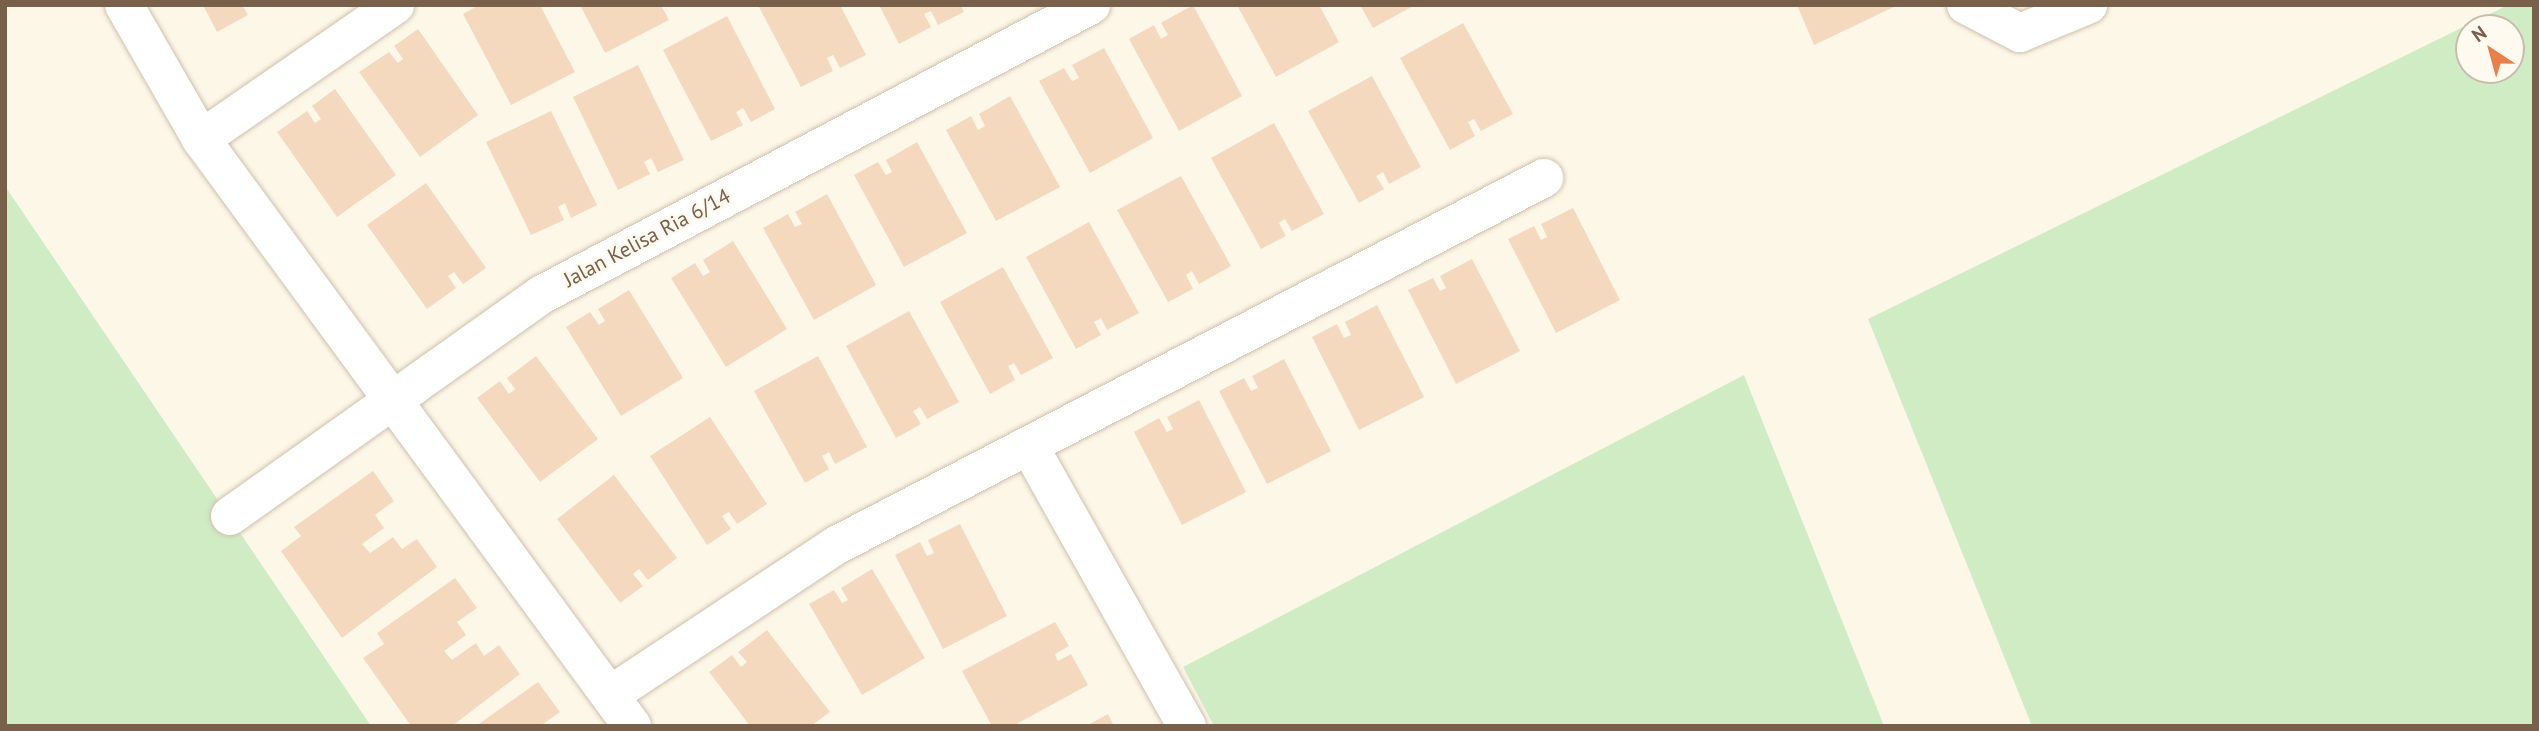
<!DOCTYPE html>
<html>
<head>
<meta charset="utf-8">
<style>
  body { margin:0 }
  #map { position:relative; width:2539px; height:731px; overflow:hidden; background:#fdf7e8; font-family:"PT Sans",sans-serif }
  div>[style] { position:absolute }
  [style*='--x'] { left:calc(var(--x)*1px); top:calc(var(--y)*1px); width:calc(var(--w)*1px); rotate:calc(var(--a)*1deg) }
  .green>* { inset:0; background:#d0ecc5 }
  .building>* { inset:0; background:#f4d9be }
  .roads { filter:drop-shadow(0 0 2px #d0c0ac) drop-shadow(0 0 2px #d0c0ac) }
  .street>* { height:38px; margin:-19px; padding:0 19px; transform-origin:19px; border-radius:19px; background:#fff }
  span { translate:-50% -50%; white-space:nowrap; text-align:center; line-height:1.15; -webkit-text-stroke:5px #fffaef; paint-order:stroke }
  .street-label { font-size:21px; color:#79604a }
  .frame { position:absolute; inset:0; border:7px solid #79604a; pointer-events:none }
  .north { position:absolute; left:2455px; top:14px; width:70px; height:70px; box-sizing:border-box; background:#fffaef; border:2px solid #c9bcad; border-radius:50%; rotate:324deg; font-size:19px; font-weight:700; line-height:28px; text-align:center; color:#79604a }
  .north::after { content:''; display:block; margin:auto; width:24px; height:32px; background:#eb7f49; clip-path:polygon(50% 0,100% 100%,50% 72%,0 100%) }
</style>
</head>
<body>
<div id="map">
  <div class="green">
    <i style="clip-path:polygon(evenodd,2508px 5px,2534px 5px,2534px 726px,2032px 726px,1868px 319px,2508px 5px,2469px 28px,2511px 28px,2511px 70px,2469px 70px,2469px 28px)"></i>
    <i style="clip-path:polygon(5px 186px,371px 726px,5px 726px)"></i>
    <i style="clip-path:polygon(1744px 375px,1884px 726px,1214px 726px,1183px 667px)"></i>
  </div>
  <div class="building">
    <i style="clip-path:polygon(203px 5px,242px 5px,248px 15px,217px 32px)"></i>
    <i style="clip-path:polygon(479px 5px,540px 5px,575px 72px,511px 105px,463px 14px)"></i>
    <i style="clip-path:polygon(580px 5px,661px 5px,669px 20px,605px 53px)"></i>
    <i style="clip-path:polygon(758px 5px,840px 5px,866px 55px,840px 68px,833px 55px,827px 58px,833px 71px,801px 87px)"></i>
    <i style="clip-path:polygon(879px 5px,960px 5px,964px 12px,938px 25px,931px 11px,924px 14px,931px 27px,899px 44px)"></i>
    <i style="clip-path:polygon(1193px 5px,1242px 96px,1179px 131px,1129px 39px,1154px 25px,1161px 39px,1168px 35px,1161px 23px)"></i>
    <i style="clip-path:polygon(1237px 5px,1319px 5px,1339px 42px,1276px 77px)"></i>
    <i style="clip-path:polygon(1360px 5px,1415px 5px,1373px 28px)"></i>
    <i style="clip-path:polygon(1797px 5px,1898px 5px,1814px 45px)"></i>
    <i style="clip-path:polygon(727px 16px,775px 109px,751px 122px,743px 108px,736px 112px,743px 125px,711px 141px,663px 50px)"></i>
    <i style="clip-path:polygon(1463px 23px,1513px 114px,1481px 131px,1474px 119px,1468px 122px,1475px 136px,1450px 150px,1400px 58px)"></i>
    <i style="clip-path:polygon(418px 29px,478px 115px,420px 157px,359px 72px,389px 52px,398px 63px,403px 59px,394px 46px)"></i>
    <i style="clip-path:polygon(1104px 48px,1153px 138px,1090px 173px,1039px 81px,1064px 68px,1072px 81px,1079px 78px,1072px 65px)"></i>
    <i style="clip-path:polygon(638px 65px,684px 160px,658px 172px,651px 158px,644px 162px,650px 174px,618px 190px,573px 97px)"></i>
    <i style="clip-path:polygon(1372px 76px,1421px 167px,1389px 184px,1383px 172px,1376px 176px,1384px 189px,1359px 203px,1308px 111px)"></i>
    <i style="clip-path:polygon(335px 89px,396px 175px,337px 217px,277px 132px,307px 111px,315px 123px,321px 119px,312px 106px)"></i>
    <i style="clip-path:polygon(1010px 96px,1060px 187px,996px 221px,946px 130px,971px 116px,978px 130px,985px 126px,979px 114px)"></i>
    <i style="clip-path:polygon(551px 111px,597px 205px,571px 218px,565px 203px,558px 207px,564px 220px,531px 235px,486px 142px)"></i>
    <i style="clip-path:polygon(1274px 123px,1324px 214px,1292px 231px,1285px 219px,1279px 223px,1286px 236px,1261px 249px,1211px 158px)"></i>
    <i style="clip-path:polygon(917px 142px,967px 233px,904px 267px,854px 175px,878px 162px,886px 175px,892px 172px,886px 160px)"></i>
    <i style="clip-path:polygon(1181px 176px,1231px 266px,1199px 284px,1192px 271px,1186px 275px,1193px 289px,1168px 302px,1117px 210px)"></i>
    <i style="clip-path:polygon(426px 183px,486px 268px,463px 284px,454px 272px,448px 276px,456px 288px,427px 309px,367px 225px)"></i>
    <i style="clip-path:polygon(827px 194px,876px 285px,814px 320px,763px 228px,788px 214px,795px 227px,802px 224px,795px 212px)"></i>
    <i style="clip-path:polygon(1573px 208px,1620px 300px,1556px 333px,1508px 239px,1534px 226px,1541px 240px,1547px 237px,1541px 224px)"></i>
    <i style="clip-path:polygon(1089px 222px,1139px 313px,1107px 330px,1101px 318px,1094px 322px,1101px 335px,1076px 349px,1026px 257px)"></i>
    <i style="clip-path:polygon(733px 241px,787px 329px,726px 367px,671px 278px,695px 263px,703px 276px,710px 272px,703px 260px)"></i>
    <i style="clip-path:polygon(1472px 259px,1520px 351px,1456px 384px,1408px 290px,1433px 278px,1440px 291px,1446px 288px,1440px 276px)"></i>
    <i style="clip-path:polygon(1003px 267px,1053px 358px,1021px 375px,1014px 363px,1008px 366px,1015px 380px,990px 394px,940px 302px)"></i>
    <i style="clip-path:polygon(629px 290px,683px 378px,621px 416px,566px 327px,590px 312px,599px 325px,605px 321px,598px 309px)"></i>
    <i style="clip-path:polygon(1377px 305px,1424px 397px,1359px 430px,1312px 337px,1337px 324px,1344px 338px,1351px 335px,1345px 322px)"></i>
    <i style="clip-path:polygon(909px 311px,959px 402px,927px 419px,920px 407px,913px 411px,921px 424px,896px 438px,846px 346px)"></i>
    <i style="clip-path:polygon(536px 356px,598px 439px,540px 482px,477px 398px,500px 381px,509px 394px,515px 389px,507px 378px)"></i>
    <i style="clip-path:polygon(818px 356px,867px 447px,835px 464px,829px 452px,822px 456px,829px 469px,805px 483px,754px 391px)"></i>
    <i style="clip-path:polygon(1284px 359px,1331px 451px,1267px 484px,1219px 391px,1244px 378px,1251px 391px,1258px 388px,1252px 376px)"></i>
    <i style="clip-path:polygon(1199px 400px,1246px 492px,1182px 525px,1134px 432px,1159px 418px,1167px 432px,1173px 429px,1167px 417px)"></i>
    <i style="clip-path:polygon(710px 417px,767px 504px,737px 524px,729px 512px,722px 516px,731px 529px,707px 545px,650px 456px)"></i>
    <i style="clip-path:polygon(373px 471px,394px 501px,375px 515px,384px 528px,362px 544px,370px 553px,393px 537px,402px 549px,417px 539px,437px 567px,342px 638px,281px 551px,301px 536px,294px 527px)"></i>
    <i style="clip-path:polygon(614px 475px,677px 558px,648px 580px,639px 569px,633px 574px,643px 586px,620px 603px,557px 519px)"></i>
    <i style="clip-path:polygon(960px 524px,1007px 616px,943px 649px,895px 555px,920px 542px,927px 556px,934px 553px,928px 540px)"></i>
    <i style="clip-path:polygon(872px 569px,925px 658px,862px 695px,809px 604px,834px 590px,842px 603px,848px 600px,841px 588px)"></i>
    <i style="clip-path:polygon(455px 578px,477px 608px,457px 622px,466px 635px,444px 651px,452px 660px,476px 643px,484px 656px,499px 645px,520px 674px,452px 726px,411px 726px,363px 658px,384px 644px,377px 633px)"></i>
    <i style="clip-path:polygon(1055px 622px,1069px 646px,1055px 654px,1058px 661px,1071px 654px,1088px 685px,1013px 726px,992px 726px,962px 671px)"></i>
    <i style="clip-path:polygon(767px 630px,830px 712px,811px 726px,750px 726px,709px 672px,732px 655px,741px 667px,747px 662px,738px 652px)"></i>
    <i style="clip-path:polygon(538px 682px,560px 712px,540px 726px,476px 726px)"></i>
    <i style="clip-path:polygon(1108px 714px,1114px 726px,1086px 726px)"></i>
  </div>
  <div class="roads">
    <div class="street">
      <i style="--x:124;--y:5;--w:155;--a:60.1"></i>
      <i style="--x:201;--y:139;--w:728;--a:53.71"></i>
      <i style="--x:1966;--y:5;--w:61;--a:27.4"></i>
      <i style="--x:2020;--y:33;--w:74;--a:-22.4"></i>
      <i style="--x:201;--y:139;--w:236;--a:-34.6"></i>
      <i style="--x:1029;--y:446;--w:322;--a:60.6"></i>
      <i style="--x:230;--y:516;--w:382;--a:-35.4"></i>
      <i style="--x:541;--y:295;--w:622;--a:-27.8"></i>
      <i style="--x:610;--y:695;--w:270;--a:-33.5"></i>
      <i style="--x:835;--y:546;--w:799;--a:-27.43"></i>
    </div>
  </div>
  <div class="street-label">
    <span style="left:647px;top:238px;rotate:-28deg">Jalan Kelisa Ria 6/14</span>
  </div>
  <div class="frame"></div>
  <div class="north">N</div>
</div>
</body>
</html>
